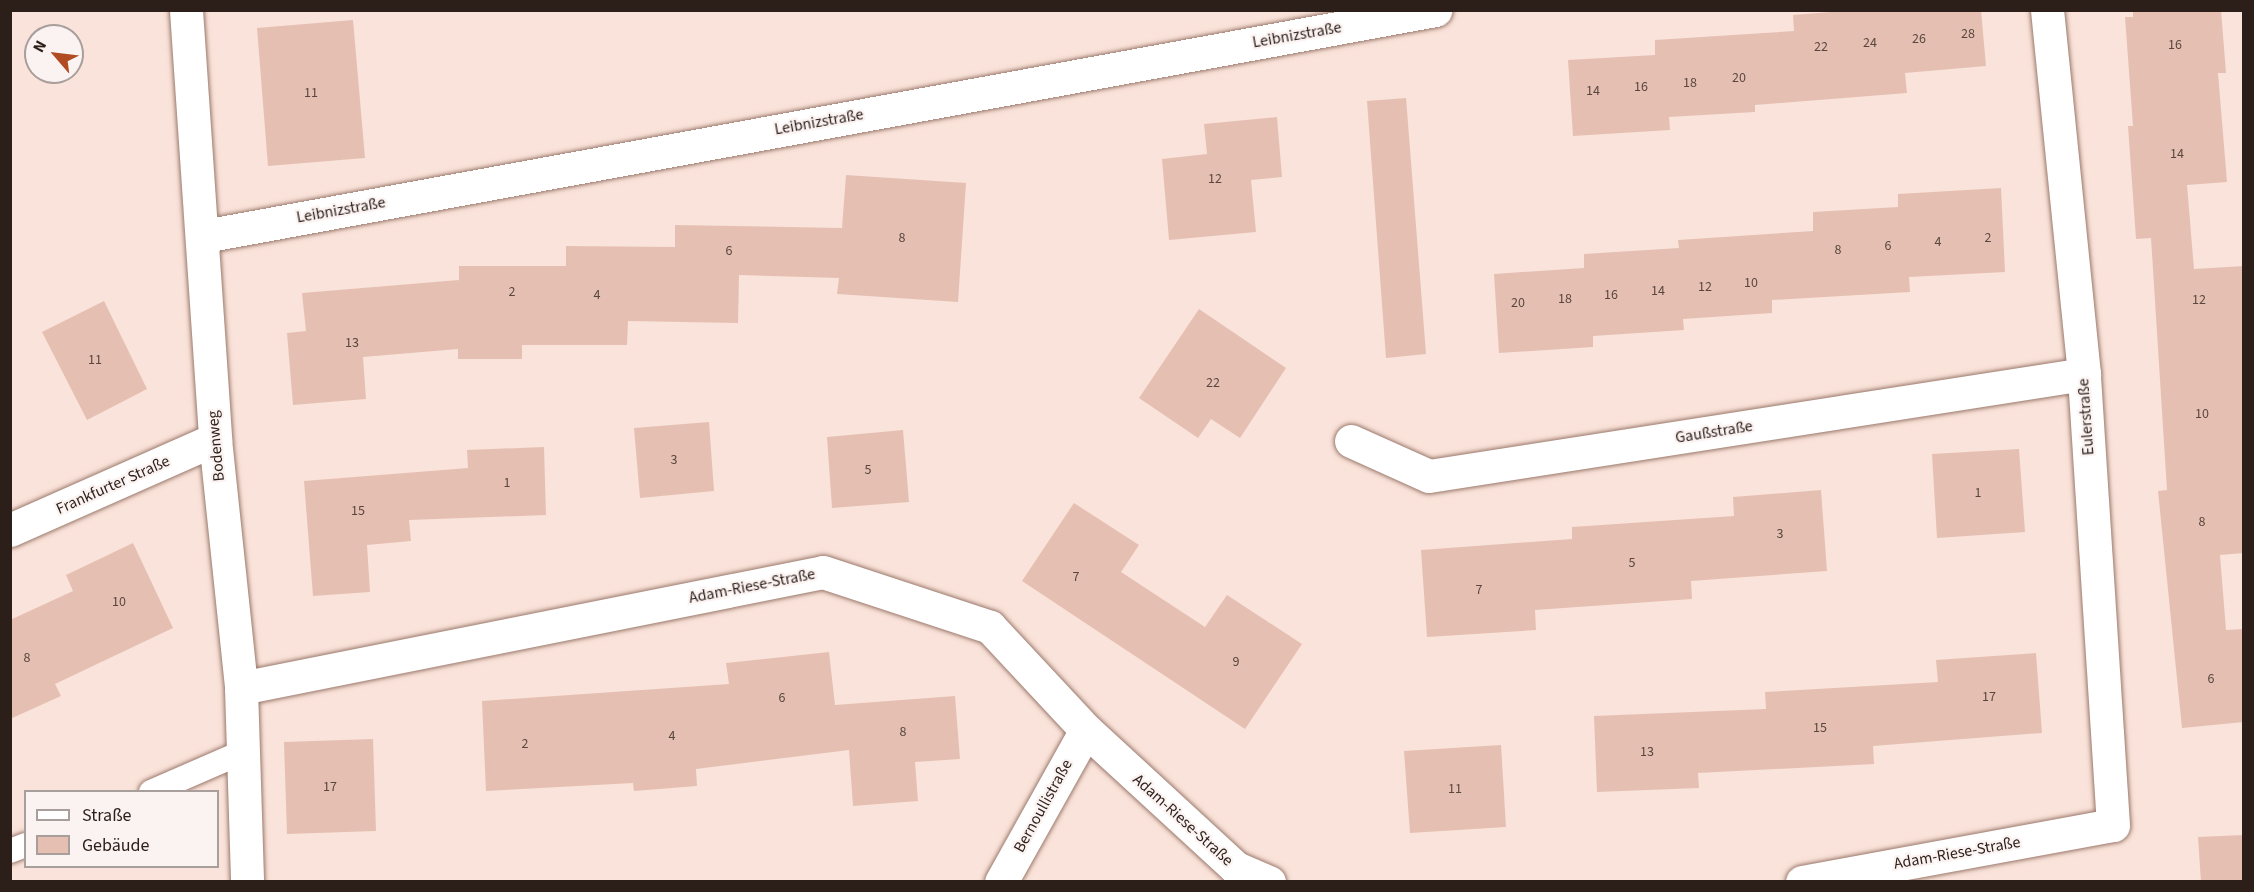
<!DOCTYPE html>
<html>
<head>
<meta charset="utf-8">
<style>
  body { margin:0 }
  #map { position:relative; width:2254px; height:892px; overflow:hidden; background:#fae3da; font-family:"Source Sans 3",sans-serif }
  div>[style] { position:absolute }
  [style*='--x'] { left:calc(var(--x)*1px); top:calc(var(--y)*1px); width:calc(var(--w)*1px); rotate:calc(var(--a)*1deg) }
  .building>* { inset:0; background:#e5c0b2 }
  .roads { filter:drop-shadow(0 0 2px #9b796c) drop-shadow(0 0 2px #9b796c) }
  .lane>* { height:24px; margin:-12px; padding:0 12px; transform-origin:12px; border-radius:12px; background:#fff }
  .street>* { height:33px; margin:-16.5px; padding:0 16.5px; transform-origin:16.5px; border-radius:16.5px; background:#fff }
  span { translate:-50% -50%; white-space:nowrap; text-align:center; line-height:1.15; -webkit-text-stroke:4.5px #fbf3f1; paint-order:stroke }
  .number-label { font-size:14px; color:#5a463f }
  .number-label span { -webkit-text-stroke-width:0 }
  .street-label { font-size:16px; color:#2c1e19 }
  .frame { position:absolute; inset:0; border:12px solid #2c1e19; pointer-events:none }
  .legend { position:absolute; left:24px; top:790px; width:195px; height:78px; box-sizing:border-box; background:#fbf3f1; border:2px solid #a89e9b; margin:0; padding:8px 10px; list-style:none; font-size:18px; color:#2c1e19 }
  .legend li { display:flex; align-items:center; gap:12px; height:30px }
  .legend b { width:30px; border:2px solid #a89e9b }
  .north { position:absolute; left:24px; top:24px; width:60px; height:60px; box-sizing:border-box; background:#fbf3f1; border:2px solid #a89e9b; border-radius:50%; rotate:298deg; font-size:16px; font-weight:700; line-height:24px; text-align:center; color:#2c1e19 }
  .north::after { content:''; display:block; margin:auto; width:21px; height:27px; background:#b14b21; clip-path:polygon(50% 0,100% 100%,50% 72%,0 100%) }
</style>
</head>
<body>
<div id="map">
  <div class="building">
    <i style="clip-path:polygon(1856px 10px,1981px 10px,1986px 66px,1905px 73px,1907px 93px,1755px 105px,1755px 112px,1669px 117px,1670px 130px,1573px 136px,1568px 60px,1655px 55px,1655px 40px,1794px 31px,1793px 15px)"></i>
    <i style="clip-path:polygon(2133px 10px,2221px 10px,2226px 73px,2218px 73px,2227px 182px,2187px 185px,2194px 269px,2244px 266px,2244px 553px,2220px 555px,2226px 630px,2244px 629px,2244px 722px,2182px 728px,2158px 491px,2167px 490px,2151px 238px,2136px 239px,2128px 126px,2133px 126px,2125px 17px,2133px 17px)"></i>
    <i style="clip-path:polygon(353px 20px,365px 158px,268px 166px,257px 28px)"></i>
    <i style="clip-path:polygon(1406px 98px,1426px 354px,1386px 358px,1367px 101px)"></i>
    <i style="clip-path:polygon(1277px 117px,1282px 177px,1251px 180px,1256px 232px,1169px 240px,1162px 159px,1207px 154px,1204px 124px)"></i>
    <i style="clip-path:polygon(846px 175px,966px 183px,958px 302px,837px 294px,839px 278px,739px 275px,738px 323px,628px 321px,627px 345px,522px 345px,522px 359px,458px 359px,458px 349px,363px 357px,366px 399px,293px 405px,287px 333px,306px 331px,302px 293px,459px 280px,459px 266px,566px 266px,566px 246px,675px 247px,675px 225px,842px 228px)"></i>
    <i style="clip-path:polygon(2001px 188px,2005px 272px,1909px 277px,1910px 292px,1772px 300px,1772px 313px,1683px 319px,1684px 330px,1593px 336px,1593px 347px,1499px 353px,1494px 274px,1584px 268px,1584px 254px,1679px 248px,1678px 240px,1813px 231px,1813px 212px,1898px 207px,1898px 194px)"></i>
    <i style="clip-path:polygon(104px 301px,147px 389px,87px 420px,42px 332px)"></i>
    <i style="clip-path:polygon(1199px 309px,1286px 368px,1240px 438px,1211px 419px,1198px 438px,1139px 398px)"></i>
    <i style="clip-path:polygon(709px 422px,714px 491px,640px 498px,634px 428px)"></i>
    <i style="clip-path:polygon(903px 430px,909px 502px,832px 508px,827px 437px)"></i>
    <i style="clip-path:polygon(544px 447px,546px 515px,409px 520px,411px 541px,367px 545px,370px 592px,313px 596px,304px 481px,468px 468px,467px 450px)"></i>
    <i style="clip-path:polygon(2019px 449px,2025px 532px,1937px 538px,1932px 454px)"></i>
    <i style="clip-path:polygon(1821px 490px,1827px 571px,1691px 581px,1692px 599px,1535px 610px,1536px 630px,1427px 637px,1421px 550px,1572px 539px,1572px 527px,1734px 516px,1733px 497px)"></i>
    <i style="clip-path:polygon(1074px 503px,1139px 545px,1121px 572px,1205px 627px,1227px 595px,1302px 644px,1245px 729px,1022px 581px)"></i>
    <i style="clip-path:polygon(133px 543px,173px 628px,55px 684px,61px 696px,10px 719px,10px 620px,73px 591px,66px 575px)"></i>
    <i style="clip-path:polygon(829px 652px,835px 705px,955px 696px,960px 759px,915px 762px,918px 801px,853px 806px,849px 750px,696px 769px,697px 786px,634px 791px,633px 783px,486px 791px,482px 701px,729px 684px,726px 663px)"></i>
    <i style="clip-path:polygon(2036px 653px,2042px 733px,1873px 746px,1874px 764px,1698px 773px,1699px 788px,1597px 792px,1594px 716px,1766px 709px,1765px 692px,1938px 682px,1936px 660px)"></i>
    <i style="clip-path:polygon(373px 739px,376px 831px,287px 834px,284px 742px)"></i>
    <i style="clip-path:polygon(1501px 745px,1506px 827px,1410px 833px,1404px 751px)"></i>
    <i style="clip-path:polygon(2244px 835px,2244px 882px,2201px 882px,2198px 837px)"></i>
  </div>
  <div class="roads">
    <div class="lane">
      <i style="--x:151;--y:792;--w:100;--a:-23.5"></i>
      <i style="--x:10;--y:851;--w:17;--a:-21"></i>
    </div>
    <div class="street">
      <i style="--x:186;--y:10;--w:430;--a:86.1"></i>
      <i style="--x:215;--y:439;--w:250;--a:84"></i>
      <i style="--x:241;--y:688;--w:194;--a:88.2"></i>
      <i style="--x:204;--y:236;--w:1252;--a:-10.4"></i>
      <i style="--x:1351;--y:441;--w:85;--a:24.2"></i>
      <i style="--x:1429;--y:476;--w:663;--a:-8.85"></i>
      <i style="--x:10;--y:530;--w:224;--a:-23.9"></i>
      <i style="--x:241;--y:688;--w:593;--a:-11.27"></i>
      <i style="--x:823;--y:572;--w:176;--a:18.2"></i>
      <i style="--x:990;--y:627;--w:141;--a:47"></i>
      <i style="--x:1086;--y:730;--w:204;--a:42.6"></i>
      <i style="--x:1236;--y:868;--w:36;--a:23"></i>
      <i style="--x:1001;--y:882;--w:174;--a:-60.8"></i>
      <i style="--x:1802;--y:882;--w:316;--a:-10.4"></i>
      <i style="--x:2113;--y:825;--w:452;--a:-93.7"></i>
      <i style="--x:2084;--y:374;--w:366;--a:-95.8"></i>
    </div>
  </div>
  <div class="number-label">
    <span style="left:1968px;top:34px">28</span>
    <span style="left:1919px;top:39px">26</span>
    <span style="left:1870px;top:43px">24</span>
    <span style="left:2175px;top:45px">16</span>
    <span style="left:1821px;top:47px">22</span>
    <span style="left:1739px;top:78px">20</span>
    <span style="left:1690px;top:83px">18</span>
    <span style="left:1641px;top:87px">16</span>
    <span style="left:1593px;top:91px">14</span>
    <span style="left:311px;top:93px">11</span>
    <span style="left:2177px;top:154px">14</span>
    <span style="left:1215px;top:179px">12</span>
    <span style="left:902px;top:238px">8</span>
    <span style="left:1988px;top:238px">2</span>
    <span style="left:1938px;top:242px">4</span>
    <span style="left:1888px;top:246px">6</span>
    <span style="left:1838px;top:250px">8</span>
    <span style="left:729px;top:251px">6</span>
    <span style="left:1751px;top:283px">10</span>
    <span style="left:1705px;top:287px">12</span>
    <span style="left:1658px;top:291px">14</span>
    <span style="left:512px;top:292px">2</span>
    <span style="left:597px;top:295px">4</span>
    <span style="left:1611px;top:295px">16</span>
    <span style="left:1565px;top:299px">18</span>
    <span style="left:2199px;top:300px">12</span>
    <span style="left:1518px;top:303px">20</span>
    <span style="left:352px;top:343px">13</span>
    <span style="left:95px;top:360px">11</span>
    <span style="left:1213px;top:383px">22</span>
    <span style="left:2202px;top:414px">10</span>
    <span style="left:674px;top:460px">3</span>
    <span style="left:868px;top:470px">5</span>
    <span style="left:507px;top:483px">1</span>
    <span style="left:1978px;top:493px">1</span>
    <span style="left:358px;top:511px">15</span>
    <span style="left:2202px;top:522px">8</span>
    <span style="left:1780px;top:534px">3</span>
    <span style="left:1632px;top:563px">5</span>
    <span style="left:1076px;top:577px">7</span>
    <span style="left:1479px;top:590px">7</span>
    <span style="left:119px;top:602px">10</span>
    <span style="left:27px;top:658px">8</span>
    <span style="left:1236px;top:662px">9</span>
    <span style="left:2211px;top:679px">6</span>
    <span style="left:1989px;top:697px">17</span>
    <span style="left:782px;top:698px">6</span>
    <span style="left:1820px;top:728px">15</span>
    <span style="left:903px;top:732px">8</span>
    <span style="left:672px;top:736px">4</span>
    <span style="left:525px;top:744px">2</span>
    <span style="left:1647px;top:752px">13</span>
    <span style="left:330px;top:787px">17</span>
    <span style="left:1455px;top:789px">11</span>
  </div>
  <div class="street-label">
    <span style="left:1297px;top:35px;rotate:-10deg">Leibnizstraße</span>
    <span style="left:819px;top:122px;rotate:-10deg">Leibnizstraße</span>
    <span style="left:341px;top:210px;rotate:-10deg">Leibnizstraße</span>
    <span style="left:2086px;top:417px;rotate:-94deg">Eulerstraße</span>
    <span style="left:1714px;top:432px;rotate:-9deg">Gaußstraße</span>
    <span style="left:216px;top:446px;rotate:-95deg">Bodenweg</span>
    <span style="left:113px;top:485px;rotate:-24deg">Frankfurter Straße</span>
    <span style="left:752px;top:586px;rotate:-11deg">Adam-Riese-Straße</span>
    <span style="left:1043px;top:806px;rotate:-61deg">Bernoullistraße</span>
    <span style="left:1183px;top:820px;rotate:42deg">Adam-Riese-Straße</span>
    <span style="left:1957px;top:853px;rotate:-10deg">Adam-Riese-Straße</span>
  </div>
  <div class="frame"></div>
  <ul class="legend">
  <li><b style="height:8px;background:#fff"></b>Straße</li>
  <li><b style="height:16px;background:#e5c0b2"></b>Gebäude</li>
  </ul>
  <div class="north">N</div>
</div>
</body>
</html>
